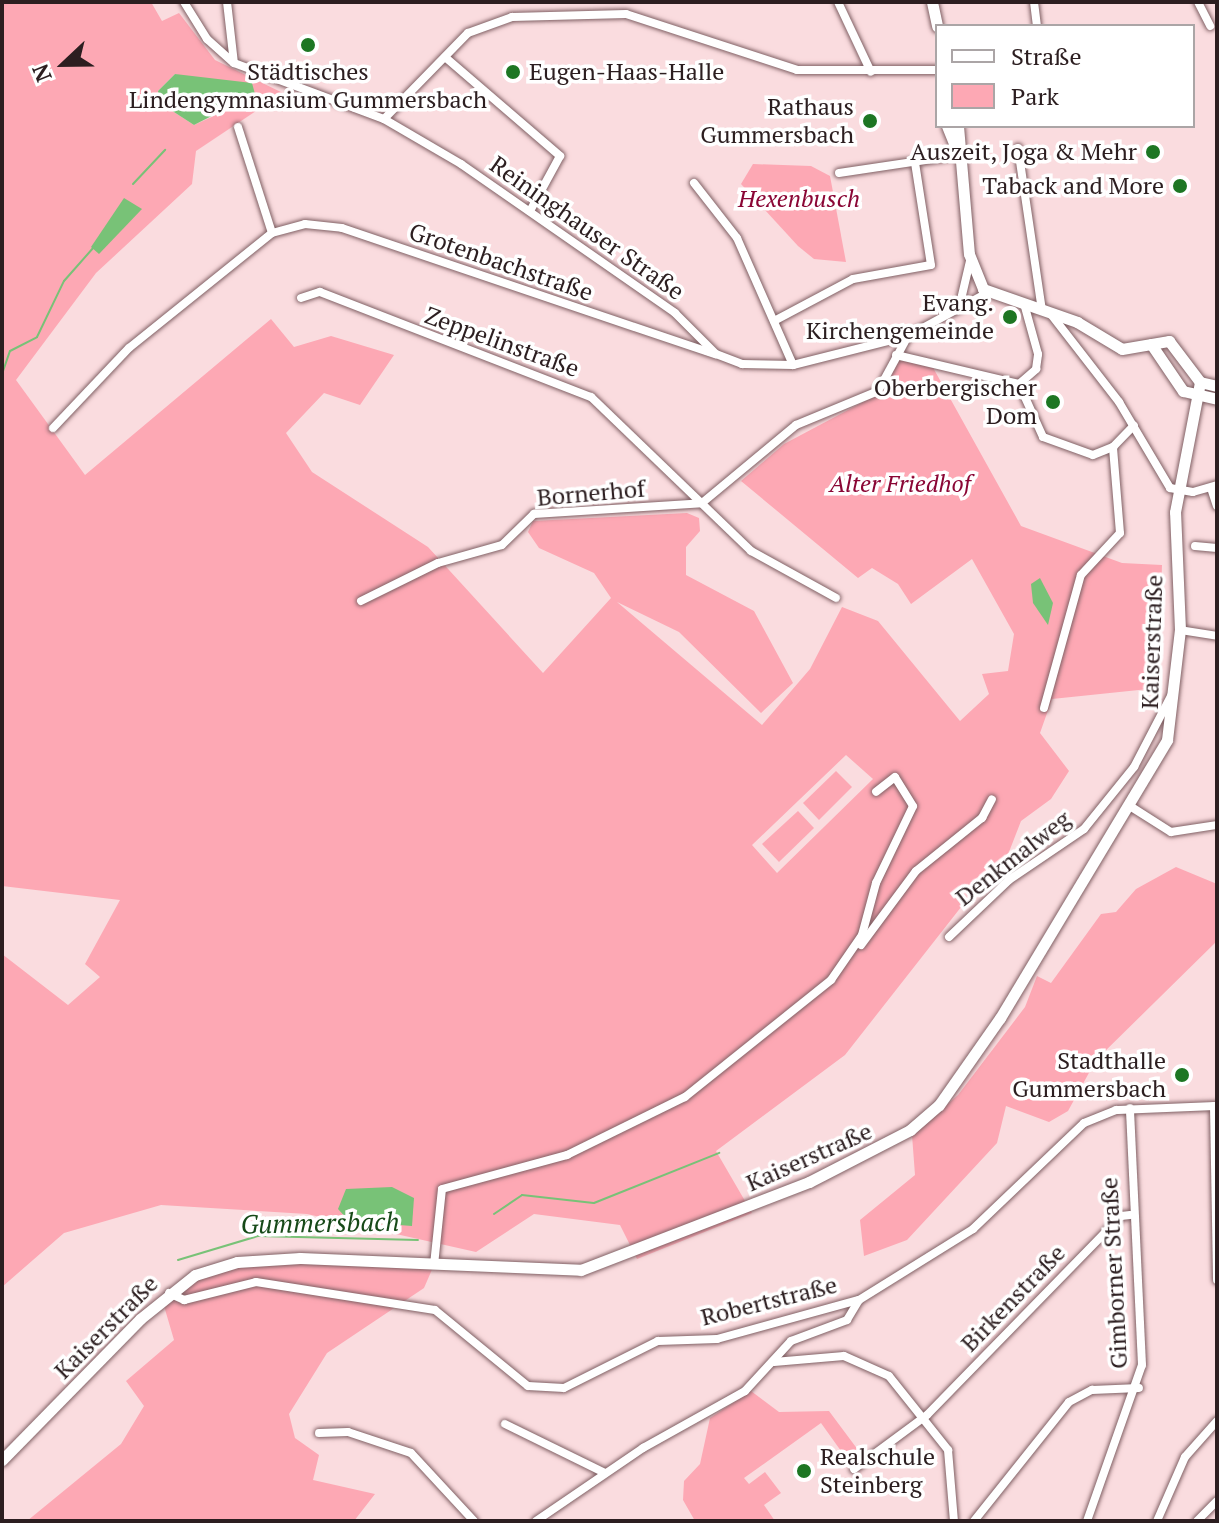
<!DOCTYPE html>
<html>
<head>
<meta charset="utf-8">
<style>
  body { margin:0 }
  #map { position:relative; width:1219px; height:1523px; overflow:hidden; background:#fadcdf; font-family:"PT Serif",serif }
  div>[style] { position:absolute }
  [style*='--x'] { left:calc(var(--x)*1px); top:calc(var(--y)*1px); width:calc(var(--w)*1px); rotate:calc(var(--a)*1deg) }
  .green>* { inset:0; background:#fda8b4 }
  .water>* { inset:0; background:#78c277 }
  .stream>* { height:2px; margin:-1px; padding:0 1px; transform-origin:1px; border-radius:1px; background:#78c277 }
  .roads { filter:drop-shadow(0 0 2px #806064) drop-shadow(0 0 2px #806064) }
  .minor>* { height:8px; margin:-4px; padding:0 4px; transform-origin:4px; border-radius:4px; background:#fff }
  .tertiary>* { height:11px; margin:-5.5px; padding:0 5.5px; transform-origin:5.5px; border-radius:5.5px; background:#fff }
  .dots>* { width:22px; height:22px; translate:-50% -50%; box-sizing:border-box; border:4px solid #fff; border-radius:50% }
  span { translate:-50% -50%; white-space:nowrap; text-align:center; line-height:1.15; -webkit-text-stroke:7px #fff; paint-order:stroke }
  .poi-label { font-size:24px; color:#2c1e20 }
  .left { translate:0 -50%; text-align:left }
  .right { translate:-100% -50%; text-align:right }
  .park-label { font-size:24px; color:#8a0635; font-style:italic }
  .street-label { font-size:24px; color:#2c1e20 }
  .water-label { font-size:26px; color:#164918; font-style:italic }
  .frame { position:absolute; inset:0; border:4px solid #2c1e20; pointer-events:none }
  .legend { position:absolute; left:935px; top:24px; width:260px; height:104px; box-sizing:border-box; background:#fff; border:2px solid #aba5a6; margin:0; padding:10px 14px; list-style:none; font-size:24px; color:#2c1e20 }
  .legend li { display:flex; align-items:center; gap:16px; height:40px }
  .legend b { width:40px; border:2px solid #aba5a6 }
  .north { position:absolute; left:24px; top:24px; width:80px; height:80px; -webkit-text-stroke:6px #fff; paint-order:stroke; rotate:248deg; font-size:22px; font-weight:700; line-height:32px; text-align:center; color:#2c1e20 }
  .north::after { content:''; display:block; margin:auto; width:28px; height:36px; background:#2c1e20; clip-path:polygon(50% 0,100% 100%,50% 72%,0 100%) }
</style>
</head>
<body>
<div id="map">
  <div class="green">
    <i style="clip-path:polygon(evenodd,2px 2px,151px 2px,162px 21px,179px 13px,215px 60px,283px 93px,196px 151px,192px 184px,96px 273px,16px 380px,85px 475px,271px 319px,294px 347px,331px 336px,394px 355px,360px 405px,324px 393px,286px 433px,312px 472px,428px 547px,543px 673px,611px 598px,594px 573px,539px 548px,528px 532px,533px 521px,687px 513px,699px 518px,700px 531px,686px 547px,686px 575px,754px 611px,793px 683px,761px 713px,679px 632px,617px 602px,762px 725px,810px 669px,842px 607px,878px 621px,960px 721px,989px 694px,982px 674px,1008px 671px,1014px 634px,972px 559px,911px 604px,898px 584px,872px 568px,858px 578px,741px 481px,784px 444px,897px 384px,889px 369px,901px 358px,931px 364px,1021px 526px,1122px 563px,1162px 565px,1158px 688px,1052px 699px,1040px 733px,1069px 771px,1051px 799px,1021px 821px,1002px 870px,965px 902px,845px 1055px,716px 1151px,752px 1213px,637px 1259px,620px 1225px,534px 1214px,476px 1252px,307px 1214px,161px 1205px,64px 1233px,2px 1287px,2px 954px,68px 1005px,100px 977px,85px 964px,120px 900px,2px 886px,2px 2px,175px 74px,249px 100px,194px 125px,160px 103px,158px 91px,175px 74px,2px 2px,846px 755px,873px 779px,777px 873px,752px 845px,846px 755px)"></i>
    <i style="clip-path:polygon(753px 164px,811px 166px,830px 176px,846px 262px,814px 259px,798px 246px,741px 184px)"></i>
    <i style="clip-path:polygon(836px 771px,852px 787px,819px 820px,803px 803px)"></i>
    <i style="clip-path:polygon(798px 811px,814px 828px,779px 862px,762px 844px)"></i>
    <i style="clip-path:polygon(1176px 867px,1217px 884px,1217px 941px,1096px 1060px,1068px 1111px,1049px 1122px,1006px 1106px,997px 1143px,907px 1240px,864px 1256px,860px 1220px,915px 1175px,912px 1135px,958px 1095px,1025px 1007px,1037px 976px,1051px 983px,1101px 914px,1116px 912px,1136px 889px)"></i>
    <i style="clip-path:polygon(237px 1262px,434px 1265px,424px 1288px,327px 1353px,289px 1414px,295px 1438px,319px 1455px,313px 1480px,375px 1494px,354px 1521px,27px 1521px,121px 1444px,144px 1406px,126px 1381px,174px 1340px,164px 1306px,169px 1292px)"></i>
    <i style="clip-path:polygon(751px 1391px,779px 1412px,829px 1411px,864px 1458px,851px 1465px,821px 1423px,744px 1478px,749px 1484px,765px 1472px,781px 1493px,764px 1505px,775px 1521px,695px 1521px,683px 1500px,684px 1481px,700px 1464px,710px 1418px)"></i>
  </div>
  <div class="water">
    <i style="clip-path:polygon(175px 74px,252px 83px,255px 94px,194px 125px,160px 103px,158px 91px)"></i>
    <i style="clip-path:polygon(124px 198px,142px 209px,99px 254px,91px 247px)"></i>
    <i style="clip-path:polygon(1040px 578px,1053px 603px,1048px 625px,1033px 603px,1031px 584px)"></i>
    <i style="clip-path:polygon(392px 1187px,414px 1198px,412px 1226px,349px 1221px,338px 1209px,346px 1189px)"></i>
  </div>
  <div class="stream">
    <i style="--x:133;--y:184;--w:47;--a:-46.7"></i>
    <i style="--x:2;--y:374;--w:24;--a:-71"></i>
    <i style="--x:10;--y:351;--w:30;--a:-27"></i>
    <i style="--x:37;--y:337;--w:62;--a:-64.3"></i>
    <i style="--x:64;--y:281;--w:45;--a:-48.6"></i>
    <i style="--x:494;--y:1214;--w:34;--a:-34"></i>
    <i style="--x:522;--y:1195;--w:72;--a:6.3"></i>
    <i style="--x:594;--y:1203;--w:135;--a:-21.8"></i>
    <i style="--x:178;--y:1260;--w:84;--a:-16.7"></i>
    <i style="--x:258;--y:1236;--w:160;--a:1.4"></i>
  </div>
  <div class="roads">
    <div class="minor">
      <i style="--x:184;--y:2;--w:44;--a:58.1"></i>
      <i style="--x:207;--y:39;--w:36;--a:42"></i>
      <i style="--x:234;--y:63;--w:160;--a:20.5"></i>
      <i style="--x:384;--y:119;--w:89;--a:30.3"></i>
      <i style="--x:461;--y:164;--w:261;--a:34.8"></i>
      <i style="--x:675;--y:313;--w:58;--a:45"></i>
      <i style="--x:716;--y:354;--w:28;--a:21"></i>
      <i style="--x:742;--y:364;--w:51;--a:1.1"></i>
      <i style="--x:793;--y:365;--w:119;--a:-14.2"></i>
      <i style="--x:908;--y:336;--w:90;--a:-28.6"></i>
      <i style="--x:227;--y:2;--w:61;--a:83.5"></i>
      <i style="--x:838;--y:2;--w:77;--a:64.8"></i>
      <i style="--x:1034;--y:2;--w:24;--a:83"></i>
      <i style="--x:1198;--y:2;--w:27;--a:63"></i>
      <i style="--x:445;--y:57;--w:152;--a:40.7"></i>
      <i style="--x:560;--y:156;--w:63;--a:118.6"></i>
      <i style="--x:384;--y:119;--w:120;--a:-45.7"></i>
      <i style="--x:468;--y:33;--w:47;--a:-20"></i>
      <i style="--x:512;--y:17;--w:114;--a:-1.5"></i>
      <i style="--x:626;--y:14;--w:180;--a:18.1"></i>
      <i style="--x:797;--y:70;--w:140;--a:0"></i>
      <i style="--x:238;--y:127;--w:111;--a:72.2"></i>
      <i style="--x:1018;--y:148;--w:164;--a:81.6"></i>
      <i style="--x:839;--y:173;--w:121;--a:-8.5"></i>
      <i style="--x:694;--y:183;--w:70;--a:52"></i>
      <i style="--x:737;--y:238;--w:139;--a:66.2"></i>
      <i style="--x:301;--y:298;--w:20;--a:-18"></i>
      <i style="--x:320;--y:292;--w:291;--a:21.2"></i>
      <i style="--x:591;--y:397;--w:222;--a:43.9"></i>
      <i style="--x:751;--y:551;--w:97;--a:28.9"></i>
      <i style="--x:959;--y:308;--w:48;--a:-76.8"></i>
      <i style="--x:1050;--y:313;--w:113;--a:52.2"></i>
      <i style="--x:1119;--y:402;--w:100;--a:59.3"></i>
      <i style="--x:1170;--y:488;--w:23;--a:10"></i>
      <i style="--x:1193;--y:492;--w:25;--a:-16"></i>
      <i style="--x:774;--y:321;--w:89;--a:-28"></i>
      <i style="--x:853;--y:279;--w:79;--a:-10.2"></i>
      <i style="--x:931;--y:265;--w:103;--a:-98.9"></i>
      <i style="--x:896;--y:355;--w:126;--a:13.3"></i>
      <i style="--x:1019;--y:384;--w:23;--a:-41"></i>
      <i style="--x:1036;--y:369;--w:15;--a:-82"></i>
      <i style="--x:1038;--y:354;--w:49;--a:-105.5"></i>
      <i style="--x:1019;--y:384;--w:58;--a:65.6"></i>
      <i style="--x:1043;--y:437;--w:53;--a:19.8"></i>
      <i style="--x:1093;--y:455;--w:22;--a:-22"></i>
      <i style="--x:53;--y:428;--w:110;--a:-46.5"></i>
      <i style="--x:129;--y:348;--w:184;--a:-38.8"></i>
      <i style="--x:272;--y:233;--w:34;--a:-15"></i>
      <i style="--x:305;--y:224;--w:37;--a:6"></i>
      <i style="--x:342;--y:228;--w:394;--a:18.7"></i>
      <i style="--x:1211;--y:488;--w:19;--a:72"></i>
      <i style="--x:1195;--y:546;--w:22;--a:5"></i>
      <i style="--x:361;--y:601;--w:86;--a:-26.3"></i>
      <i style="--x:438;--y:563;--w:66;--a:-15.7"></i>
      <i style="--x:502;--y:545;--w:45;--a:-44.1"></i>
      <i style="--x:534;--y:514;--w:168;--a:-3.7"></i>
      <i style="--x:702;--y:503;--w:122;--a:-39.7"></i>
      <i style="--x:796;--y:425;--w:89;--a:-22.5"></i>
      <i style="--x:878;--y:391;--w:63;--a:-61.4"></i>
      <i style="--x:1180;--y:630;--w:37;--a:9"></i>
      <i style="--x:1044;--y:708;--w:138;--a:-74.5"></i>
      <i style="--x:1081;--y:575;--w:57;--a:-47.1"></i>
      <i style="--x:1120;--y:533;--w:86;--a:-94.7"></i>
      <i style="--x:1113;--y:447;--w:30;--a:-46"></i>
      <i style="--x:1133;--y:808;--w:45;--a:32.3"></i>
      <i style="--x:1171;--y:832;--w:47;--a:-8.7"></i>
      <i style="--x:949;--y:937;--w:83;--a:-43.5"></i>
      <i style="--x:1009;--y:880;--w:91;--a:-34.2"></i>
      <i style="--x:1084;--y:829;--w:80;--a:-51.1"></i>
      <i style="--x:1134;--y:767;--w:85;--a:-62.5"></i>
      <i style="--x:861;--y:945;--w:92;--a:-53.4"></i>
      <i style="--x:916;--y:871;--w:85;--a:-38.8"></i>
      <i style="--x:982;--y:818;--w:21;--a:-62"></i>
      <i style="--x:1214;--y:1106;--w:174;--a:89"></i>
      <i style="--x:434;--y:1265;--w:76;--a:-84"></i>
      <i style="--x:442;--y:1189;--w:130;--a:-15.2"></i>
      <i style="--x:567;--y:1155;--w:131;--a:-26.2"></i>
      <i style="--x:685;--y:1097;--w:187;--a:-38.7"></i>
      <i style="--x:831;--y:980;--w:55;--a:-55.4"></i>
      <i style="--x:862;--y:935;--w:54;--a:-74.9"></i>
      <i style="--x:876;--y:883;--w:85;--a:-64.3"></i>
      <i style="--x:913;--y:806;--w:34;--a:-122"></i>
      <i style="--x:895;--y:777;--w:24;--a:142"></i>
      <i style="--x:169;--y:1293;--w:17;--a:25"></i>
      <i style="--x:184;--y:1300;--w:74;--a:-14"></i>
      <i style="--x:256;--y:1282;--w:181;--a:8.9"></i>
      <i style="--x:435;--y:1310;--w:120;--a:39.3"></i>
      <i style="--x:528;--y:1386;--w:36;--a:3"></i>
      <i style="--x:564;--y:1388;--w:105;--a:-26.6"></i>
      <i style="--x:658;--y:1341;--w:59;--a:-1.9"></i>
      <i style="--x:717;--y:1339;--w:147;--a:-15.4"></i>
      <i style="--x:859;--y:1300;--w:134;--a:-31.9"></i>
      <i style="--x:973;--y:1229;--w:153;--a:-43.7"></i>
      <i style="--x:1084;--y:1123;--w:35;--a:-22"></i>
      <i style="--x:1116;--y:1110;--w:101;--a:-2.3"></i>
      <i style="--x:774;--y:1362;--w:70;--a:-4.9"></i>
      <i style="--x:844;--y:1356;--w:49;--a:24"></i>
      <i style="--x:889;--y:1376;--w:95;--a:51.4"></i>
      <i style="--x:948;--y:1450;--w:71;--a:85.2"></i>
      <i style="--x:505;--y:1424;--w:111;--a:26.1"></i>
      <i style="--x:319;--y:1433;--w:29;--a:-2"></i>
      <i style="--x:348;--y:1432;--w:66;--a:18.4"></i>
      <i style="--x:411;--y:1453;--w:93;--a:47.2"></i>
      <i style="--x:854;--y:1469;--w:91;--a:-36.5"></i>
      <i style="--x:927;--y:1415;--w:278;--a:-45.7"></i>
      <i style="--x:1121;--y:1216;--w:9;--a:-6"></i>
      <i style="--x:536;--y:1521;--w:130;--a:-34.3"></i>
      <i style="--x:643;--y:1448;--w:117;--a:-29.2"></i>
      <i style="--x:745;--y:1391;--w:68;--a:-47.4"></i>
      <i style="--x:791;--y:1341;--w:60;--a:-20.6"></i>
      <i style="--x:847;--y:1320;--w:23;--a:-59"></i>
      <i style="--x:974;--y:1521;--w:152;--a:-51.4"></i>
      <i style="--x:1069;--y:1402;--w:26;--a:-28"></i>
      <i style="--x:1092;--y:1390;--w:47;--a:-2.4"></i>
      <i style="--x:1087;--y:1521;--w:165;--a:-70.6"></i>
      <i style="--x:1142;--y:1365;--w:257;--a:-92.7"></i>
      <i style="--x:1157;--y:1521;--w:70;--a:-66.4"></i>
      <i style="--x:1185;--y:1457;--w:48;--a:-48.4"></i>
      <i style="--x:1197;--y:1521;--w:28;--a:-45"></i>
    </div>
    <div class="tertiary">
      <i style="--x:932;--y:2;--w:25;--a:78"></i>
      <i style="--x:947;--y:126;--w:31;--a:68"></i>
      <i style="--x:958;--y:126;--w:128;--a:85.1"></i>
      <i style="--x:969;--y:254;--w:38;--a:68"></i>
      <i style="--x:983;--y:289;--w:100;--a:19.3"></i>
      <i style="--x:1077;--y:322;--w:52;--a:31"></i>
      <i style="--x:1122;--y:349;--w:48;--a:-9.7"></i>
      <i style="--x:1169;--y:341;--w:51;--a:52.9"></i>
      <i style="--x:1151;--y:344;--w:57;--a:55.8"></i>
      <i style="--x:1183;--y:391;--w:35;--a:13"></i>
      <i style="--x:1200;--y:382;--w:17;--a:13"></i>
      <i style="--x:2;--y:1460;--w:197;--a:-45.6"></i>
      <i style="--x:140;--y:1319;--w:70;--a:-38.7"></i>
      <i style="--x:195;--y:1275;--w:44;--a:-17.2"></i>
      <i style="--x:237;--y:1262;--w:63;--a:-3.6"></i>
      <i style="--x:300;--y:1258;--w:281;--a:2.4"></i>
      <i style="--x:581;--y:1270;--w:244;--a:-21.1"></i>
      <i style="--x:809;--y:1182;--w:114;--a:-27.2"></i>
      <i style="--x:910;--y:1130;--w:38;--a:-41"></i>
      <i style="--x:939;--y:1105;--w:106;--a:-55"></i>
      <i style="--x:1000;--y:1018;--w:324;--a:-59"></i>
      <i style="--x:1167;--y:740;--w:111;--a:-83.3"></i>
      <i style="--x:1180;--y:630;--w:118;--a:-92.4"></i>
      <i style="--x:1175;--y:512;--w:132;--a:-79.1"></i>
    </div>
  </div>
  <div class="dots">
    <i style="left:308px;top:45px;background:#1d7623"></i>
    <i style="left:513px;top:72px;background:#1d7623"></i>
    <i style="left:870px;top:121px;background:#1d7623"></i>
    <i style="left:1153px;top:152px;background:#1d7623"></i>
    <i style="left:1180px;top:186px;background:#1d7623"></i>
    <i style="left:1010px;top:317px;background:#1d7623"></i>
    <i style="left:1053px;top:402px;background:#1d7623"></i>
    <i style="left:1182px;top:1075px;background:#1d7623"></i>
    <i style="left:804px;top:1471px;background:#1d7623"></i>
  </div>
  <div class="poi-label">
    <span style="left:308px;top:86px">Städtisches<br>Lindengymnasium Gummersbach</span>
    <span class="left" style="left:529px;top:72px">Eugen-Haas-Halle</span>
    <span class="right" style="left:854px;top:121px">Rathaus<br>Gummersbach</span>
    <span class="right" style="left:1137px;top:152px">Auszeit, Joga &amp; Mehr</span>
    <span class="right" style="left:1164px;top:186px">Taback and More</span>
    <span class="right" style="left:994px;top:317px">Evang.<br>Kirchengemeinde</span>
    <span class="right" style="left:1037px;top:402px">Oberbergischer<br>Dom</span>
    <span class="right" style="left:1166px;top:1075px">Stadthalle<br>Gummersbach</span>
    <span class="left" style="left:820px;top:1471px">Realschule<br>Steinberg</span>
  </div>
  <div class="park-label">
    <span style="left:799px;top:199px">Hexenbusch</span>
    <span style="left:900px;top:484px">Alter Friedhof</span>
  </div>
  <div class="street-label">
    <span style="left:587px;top:228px;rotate:35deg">Reininghauser Straße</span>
    <span style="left:501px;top:262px;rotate:19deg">Grotenbachstraße</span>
    <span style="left:502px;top:342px;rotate:20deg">Zeppelinstraße</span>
    <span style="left:591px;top:493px;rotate:-5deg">Bornerhof</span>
    <span style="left:1152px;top:642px;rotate:-88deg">Kaiserstraße</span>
    <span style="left:1013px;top:858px;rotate:-38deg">Denkmalweg</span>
    <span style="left:809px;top:1157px;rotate:-24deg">Kaiserstraße</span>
    <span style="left:1114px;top:1273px;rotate:-93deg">Gimborner Straße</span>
    <span style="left:1013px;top:1298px;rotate:-46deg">Birkenstraße</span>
    <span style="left:769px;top:1301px;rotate:-14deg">Robertstraße</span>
    <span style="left:106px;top:1327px;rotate:-45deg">Kaiserstraße</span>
  </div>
  <div class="water-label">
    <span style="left:320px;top:1223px;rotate:-1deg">Gummersbach</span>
  </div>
  <div class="frame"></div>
  <ul class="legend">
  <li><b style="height:10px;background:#fff"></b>Straße</li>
  <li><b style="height:22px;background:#fda8b4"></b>Park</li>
  </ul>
  <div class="north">N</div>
</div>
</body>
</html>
